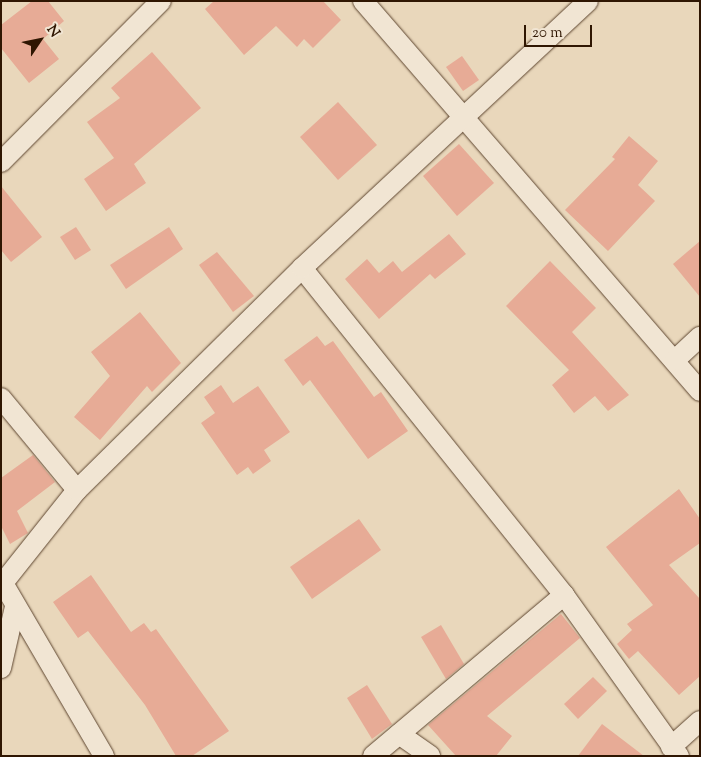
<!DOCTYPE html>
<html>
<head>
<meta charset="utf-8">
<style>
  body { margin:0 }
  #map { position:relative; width:701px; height:757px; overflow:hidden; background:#e9d7bb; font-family:"Sorts Mill Goudy",serif }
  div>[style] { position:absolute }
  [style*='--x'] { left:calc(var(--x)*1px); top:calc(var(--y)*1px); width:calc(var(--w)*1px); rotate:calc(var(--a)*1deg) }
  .building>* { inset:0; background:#e7ab96 }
  .roads { filter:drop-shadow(0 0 1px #5e4630) drop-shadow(0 0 1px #5e4630) }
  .minor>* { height:20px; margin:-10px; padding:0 10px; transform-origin:10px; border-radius:10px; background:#f1e5d3 }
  span { translate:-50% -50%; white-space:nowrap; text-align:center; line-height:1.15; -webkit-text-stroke:4px #f1e5d3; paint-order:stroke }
  .frame { position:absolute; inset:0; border:2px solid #2f1602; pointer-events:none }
  .north { position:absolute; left:15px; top:15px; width:50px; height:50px; -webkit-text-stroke:4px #f1e5d3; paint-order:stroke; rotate:56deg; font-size:14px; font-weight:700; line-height:20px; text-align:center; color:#2f1602 }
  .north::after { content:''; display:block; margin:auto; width:18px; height:22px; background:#2f1602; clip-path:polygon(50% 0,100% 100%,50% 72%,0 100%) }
  .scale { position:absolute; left:524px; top:25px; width:68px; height:22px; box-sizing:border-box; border:2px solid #2f1602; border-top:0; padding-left:6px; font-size:15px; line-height:18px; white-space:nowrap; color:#2f1602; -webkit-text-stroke:4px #f1e5d3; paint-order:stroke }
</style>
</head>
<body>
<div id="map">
  <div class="building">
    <i style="clip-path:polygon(32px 1px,48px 1px,64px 21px,43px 39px,59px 59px,29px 83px,1px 48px,1px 25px)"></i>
    <i style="clip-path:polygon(214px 1px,323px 1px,341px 20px,313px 48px,304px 39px,297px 47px,276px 26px,244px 55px,205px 9px)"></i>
    <i style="clip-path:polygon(152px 52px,201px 108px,134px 164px,146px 183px,106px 211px,84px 179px,114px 158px,87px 122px,120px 98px,111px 88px)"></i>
    <i style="clip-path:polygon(462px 56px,479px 80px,463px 91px,446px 67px)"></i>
    <i style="clip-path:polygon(338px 102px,377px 145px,338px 180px,300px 137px)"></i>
    <i style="clip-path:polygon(629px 136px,658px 161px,638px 185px,655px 201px,608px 251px,565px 210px,615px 159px,612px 157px)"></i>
    <i style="clip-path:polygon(459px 144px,494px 183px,457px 216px,423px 176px)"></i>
    <i style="clip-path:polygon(1px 186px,42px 237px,11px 262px,1px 250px)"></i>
    <i style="clip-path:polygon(76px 227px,91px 250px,75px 260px,60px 237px)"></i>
    <i style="clip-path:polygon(169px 227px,183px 249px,126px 289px,110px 265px)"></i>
    <i style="clip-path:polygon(449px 234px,466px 254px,435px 279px,430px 274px,379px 319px,345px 279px,367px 259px,379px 273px,393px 261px,402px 272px)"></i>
    <i style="clip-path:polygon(700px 241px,700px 297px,673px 264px)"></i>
    <i style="clip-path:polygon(217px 252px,254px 296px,233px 312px,199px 265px)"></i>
    <i style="clip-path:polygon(550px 261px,596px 308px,572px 332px,629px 395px,608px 411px,595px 396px,574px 413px,552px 385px,569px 370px,506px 306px)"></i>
    <i style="clip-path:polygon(140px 312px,181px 363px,152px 392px,147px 386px,100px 440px,74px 417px,110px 376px,91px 352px)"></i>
    <i style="clip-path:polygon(317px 336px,325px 346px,333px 341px,374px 397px,381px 392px,408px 431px,368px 459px,310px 380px,303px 386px,284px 360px)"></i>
    <i style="clip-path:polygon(221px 385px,233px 403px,258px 386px,290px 432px,264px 450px,271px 461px,253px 474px,248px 467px,237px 475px,201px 423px,215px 413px,204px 397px)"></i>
    <i style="clip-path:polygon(33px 455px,55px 482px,17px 511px,28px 533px,10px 544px,1px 526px,1px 478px)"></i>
    <i style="clip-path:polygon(679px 489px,700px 519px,700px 543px,669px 565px,700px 599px,700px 676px,679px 695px,638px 651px,629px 659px,617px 644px,632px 630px,627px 624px,653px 605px,606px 547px)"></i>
    <i style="clip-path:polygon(359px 519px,381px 550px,312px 599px,290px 567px)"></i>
    <i style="clip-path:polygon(91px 575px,131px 632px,144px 623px,151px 632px,156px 629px,229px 731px,192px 756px,176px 756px,145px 705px,88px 631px,78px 638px,53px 602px)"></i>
    <i style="clip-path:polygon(561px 614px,580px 638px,487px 716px,512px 736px,496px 756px,456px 756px,428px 725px)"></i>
    <i style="clip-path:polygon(441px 625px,464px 664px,446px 679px,421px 637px)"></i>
    <i style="clip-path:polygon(593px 677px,607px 691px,578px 719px,564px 704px)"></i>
    <i style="clip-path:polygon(367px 685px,392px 724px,372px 739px,347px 698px)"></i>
    <i style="clip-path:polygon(602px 724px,644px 756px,578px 756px)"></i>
  </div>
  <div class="roads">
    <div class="minor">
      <i style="--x:363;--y:1;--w:515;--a:49.17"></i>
      <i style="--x:1;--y:162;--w:227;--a:-45.2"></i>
      <i style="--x:302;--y:268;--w:419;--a:51.3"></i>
      <i style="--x:564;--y:595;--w:198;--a:54.5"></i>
      <i style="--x:675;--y:360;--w:34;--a:-43"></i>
      <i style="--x:1;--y:398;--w:119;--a:50.4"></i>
      <i style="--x:1;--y:668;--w:63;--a:-77.1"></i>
      <i style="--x:399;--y:734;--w:38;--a:35"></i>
      <i style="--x:671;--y:747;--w:39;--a:-42"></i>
      <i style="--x:104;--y:756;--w:200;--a:-120.3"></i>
      <i style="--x:3;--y:583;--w:119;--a:-51.5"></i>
      <i style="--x:77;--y:490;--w:316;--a:-44.6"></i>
      <i style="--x:302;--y:268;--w:391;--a:-43"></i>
      <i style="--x:373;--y:756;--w:250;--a:-40.1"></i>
    </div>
  </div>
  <div class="frame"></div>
  <div class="north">N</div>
  <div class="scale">20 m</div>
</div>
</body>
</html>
